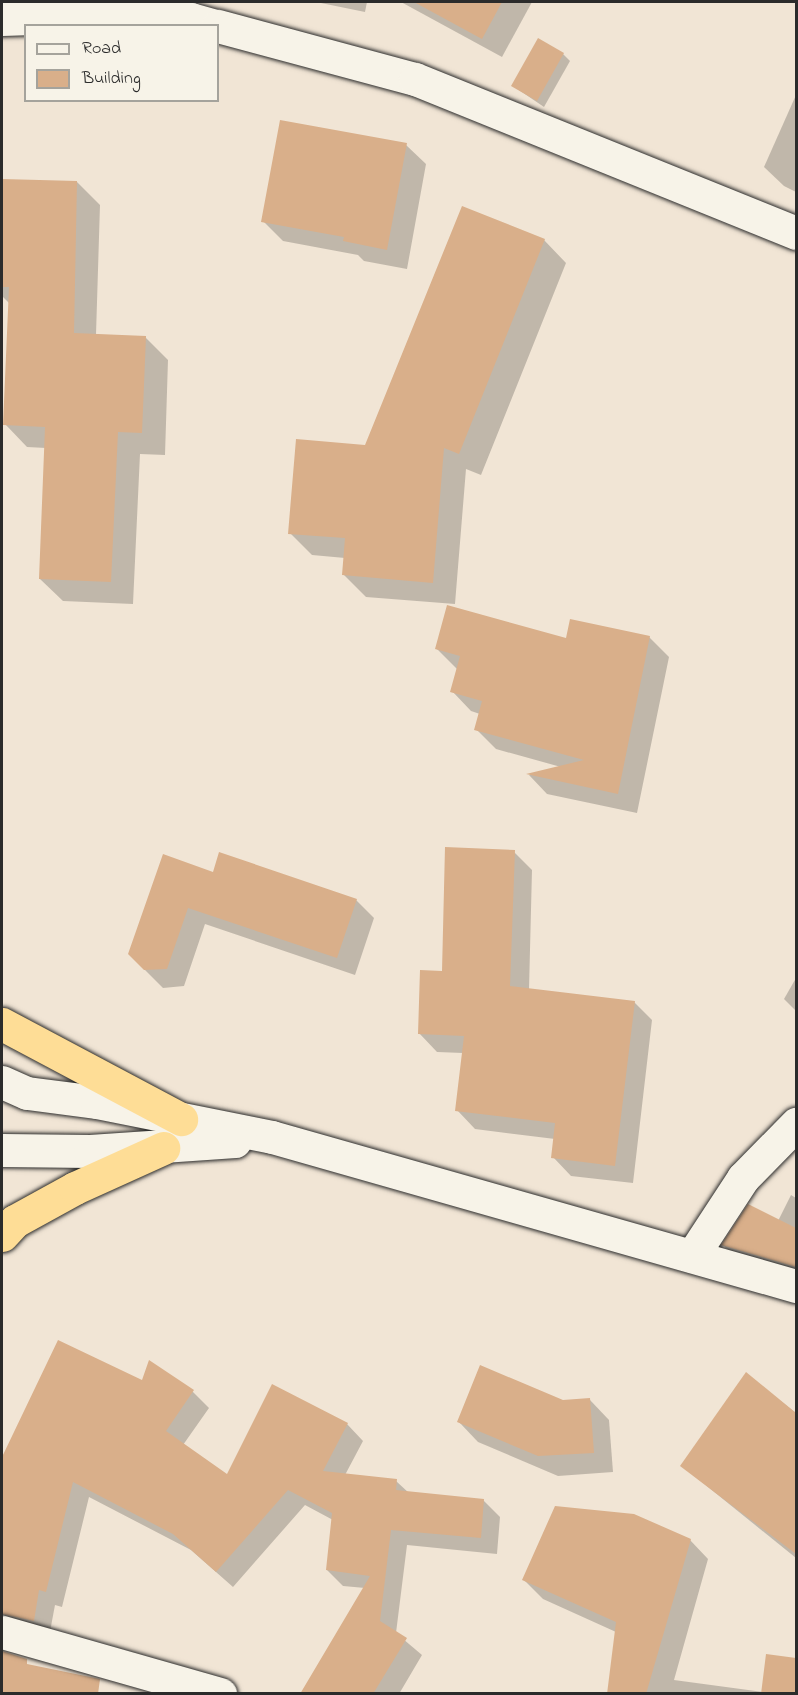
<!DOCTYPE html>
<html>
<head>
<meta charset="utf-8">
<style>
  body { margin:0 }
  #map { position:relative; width:798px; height:1695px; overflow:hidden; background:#f1e5d5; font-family:"Indie Flower",sans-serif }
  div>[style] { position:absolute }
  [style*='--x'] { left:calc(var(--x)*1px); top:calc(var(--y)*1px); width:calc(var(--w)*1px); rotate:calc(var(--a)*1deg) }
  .shadow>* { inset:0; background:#0003 }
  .building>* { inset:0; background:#d9af8a }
  .roads { filter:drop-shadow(0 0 2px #2b2b2b) drop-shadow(0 0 2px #2b2b2b) }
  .street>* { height:33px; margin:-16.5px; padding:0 16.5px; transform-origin:16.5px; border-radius:16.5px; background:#f7f3e8 }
  .highway>* { height:33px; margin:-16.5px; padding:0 16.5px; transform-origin:16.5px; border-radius:16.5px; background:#fedd96 }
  span { translate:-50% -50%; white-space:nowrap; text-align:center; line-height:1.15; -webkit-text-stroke:4.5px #f7f3e8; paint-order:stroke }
  .frame { position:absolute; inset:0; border:3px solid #2b2b2b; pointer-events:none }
  .legend { position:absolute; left:24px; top:24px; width:195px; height:78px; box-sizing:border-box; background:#f7f3e8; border:2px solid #a5a39c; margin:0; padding:8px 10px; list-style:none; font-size:18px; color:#2b2b2b }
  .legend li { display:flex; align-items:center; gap:12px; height:30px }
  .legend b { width:30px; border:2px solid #a5a39c }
</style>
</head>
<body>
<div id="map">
  <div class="shadow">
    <i style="clip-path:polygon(316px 2px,367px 2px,365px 12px)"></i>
    <i style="clip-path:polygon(401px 2px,532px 2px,502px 57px)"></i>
    <i style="clip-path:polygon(563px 54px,570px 61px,544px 107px,513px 86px)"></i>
    <i style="clip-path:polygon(796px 95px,796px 192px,784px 186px,764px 167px)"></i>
    <i style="clip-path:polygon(406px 145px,426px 164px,407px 269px,364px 261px,358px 255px,283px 241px,263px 221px)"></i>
    <i style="clip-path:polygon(2px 180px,77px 182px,100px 205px,96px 335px,145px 337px,168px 360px,165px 455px,140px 454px,133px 604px,63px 601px,40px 579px,46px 448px,27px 447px,5px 424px,10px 304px,2px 296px)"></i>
    <i style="clip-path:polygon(544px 240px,566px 263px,481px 475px,466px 469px,455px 604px,366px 597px,344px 575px,345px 558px,312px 555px,290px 533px)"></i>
    <i style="clip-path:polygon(649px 637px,669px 657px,637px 813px,547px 794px,529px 775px,561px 767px,496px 749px,476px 729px,480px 714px,471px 711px,452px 691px,457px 669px,437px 649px)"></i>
    <i style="clip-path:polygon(514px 852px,532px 870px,529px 990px,634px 1002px,652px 1020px,633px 1183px,571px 1176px,553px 1157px,555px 1139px,475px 1129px,457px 1110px,463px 1053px,437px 1052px,419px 1033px,443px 973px)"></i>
    <i style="clip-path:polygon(214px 874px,356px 900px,374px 918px,355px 975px,205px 924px,184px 986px,163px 988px,129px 954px)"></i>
    <i style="clip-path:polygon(796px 978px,796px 1011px,784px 999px)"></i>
    <i style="clip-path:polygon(791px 1195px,796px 1198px,796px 1276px,737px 1259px,723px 1245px,778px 1221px)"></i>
    <i style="clip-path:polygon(58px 1342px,142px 1382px,193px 1392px,209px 1408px,183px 1445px,228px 1476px,347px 1424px,363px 1441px,345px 1475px,396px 1481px,409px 1493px,483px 1500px,500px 1517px,497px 1554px,407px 1545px,396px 1633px,422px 1655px,399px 1694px,319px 1694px,365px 1588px,343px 1586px,327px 1570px,333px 1520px,305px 1505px,233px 1587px,191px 1550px,89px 1497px,62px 1607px,55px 1605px,49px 1637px,2px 1618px,6px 1566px,2px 1565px,2px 1460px)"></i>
    <i style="clip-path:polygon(746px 1374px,796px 1413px,796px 1558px,682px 1466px)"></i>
    <i style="clip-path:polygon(590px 1400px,609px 1420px,613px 1472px,558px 1476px,478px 1442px,459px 1422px)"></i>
    <i style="clip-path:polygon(690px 1540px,708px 1559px,674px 1680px,763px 1692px,767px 1656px,796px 1660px,796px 1694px,608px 1694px,616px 1632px,543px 1599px,524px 1580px)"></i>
  </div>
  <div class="building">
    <i style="clip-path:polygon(414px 2px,502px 2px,482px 39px)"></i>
    <i style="clip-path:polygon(538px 38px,564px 53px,537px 101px,511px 86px)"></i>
    <i style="clip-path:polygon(280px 120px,407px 143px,387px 250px,343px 241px,344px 237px,261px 222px)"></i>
    <i style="clip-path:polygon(2px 179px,77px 181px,74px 333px,146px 336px,142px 433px,118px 432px,111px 582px,39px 579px,45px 427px,3px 425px,9px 287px,2px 287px)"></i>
    <i style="clip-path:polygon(462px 206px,545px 239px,459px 454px,444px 448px,433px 583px,342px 575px,345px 538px,288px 534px,296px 439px,365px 445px)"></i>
    <i style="clip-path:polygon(447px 605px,566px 638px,570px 619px,650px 636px,618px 794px,526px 774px,584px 760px,474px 730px,482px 701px,450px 692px,460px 656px,435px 649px)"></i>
    <i style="clip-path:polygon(445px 847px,515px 850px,510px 986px,635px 1001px,615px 1166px,551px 1158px,555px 1123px,455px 1111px,464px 1036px,418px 1034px,420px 970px,442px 971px)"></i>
    <i style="clip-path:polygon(219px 852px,357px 899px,337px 958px,188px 908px,167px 969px,144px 970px,128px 954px,163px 854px,213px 872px)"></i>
    <i style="clip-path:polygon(748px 1204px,796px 1228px,796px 1267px,721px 1245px)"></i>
    <i style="clip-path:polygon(58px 1340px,142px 1380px,149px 1360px,194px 1390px,166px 1431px,227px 1474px,272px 1384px,348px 1423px,323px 1471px,397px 1479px,396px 1490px,484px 1499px,481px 1538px,391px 1530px,380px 1621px,407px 1638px,373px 1694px,300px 1694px,370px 1576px,326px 1570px,332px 1513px,288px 1490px,216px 1572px,173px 1534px,73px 1482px,46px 1592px,39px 1590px,34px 1621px,2px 1614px,2px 1457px)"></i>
    <i style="clip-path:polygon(480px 1365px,563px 1400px,590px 1398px,594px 1453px,538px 1456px,457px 1422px)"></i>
    <i style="clip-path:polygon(746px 1372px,796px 1413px,796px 1554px,680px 1466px)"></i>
    <i style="clip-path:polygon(555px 1506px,634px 1514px,691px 1539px,646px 1694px,607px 1694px,616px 1622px,522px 1580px)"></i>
    <i style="clip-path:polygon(2px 1651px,27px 1659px,27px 1664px,100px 1679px,98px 1694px,2px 1694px)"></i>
    <i style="clip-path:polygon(766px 1654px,796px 1658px,796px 1694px,761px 1694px)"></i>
  </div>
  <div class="roads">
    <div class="street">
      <i style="--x:2;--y:19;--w:121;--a:-1.9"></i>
      <i style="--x:123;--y:15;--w:68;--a:3.4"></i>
      <i style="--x:191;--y:19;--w:26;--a:16"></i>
      <i style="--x:218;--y:26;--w:204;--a:15.1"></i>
      <i style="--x:415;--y:79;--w:411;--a:22"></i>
      <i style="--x:2;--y:1082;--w:27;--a:24"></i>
      <i style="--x:27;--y:1093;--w:71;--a:7.3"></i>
      <i style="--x:97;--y:1102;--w:178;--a:11.3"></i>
      <i style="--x:272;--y:1137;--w:545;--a:15.87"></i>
      <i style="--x:2;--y:1150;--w:88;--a:0.7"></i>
      <i style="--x:90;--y:1151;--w:145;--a:-3.9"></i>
      <i style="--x:692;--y:1256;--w:93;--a:-56.8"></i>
      <i style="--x:743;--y:1178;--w:76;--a:-45.5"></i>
      <i style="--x:2;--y:1632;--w:227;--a:15.9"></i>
    </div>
    <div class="highway">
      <i style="--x:2;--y:1024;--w:203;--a:28"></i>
      <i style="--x:2;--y:1235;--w:19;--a:-47"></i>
      <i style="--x:15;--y:1221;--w:68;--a:-28.8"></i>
      <i style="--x:75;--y:1188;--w:97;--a:-24.4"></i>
    </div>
  </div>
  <div class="frame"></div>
  <ul class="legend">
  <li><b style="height:8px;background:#f7f3e8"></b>Road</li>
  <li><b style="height:16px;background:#d9af8a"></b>Building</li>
  </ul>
</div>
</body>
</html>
